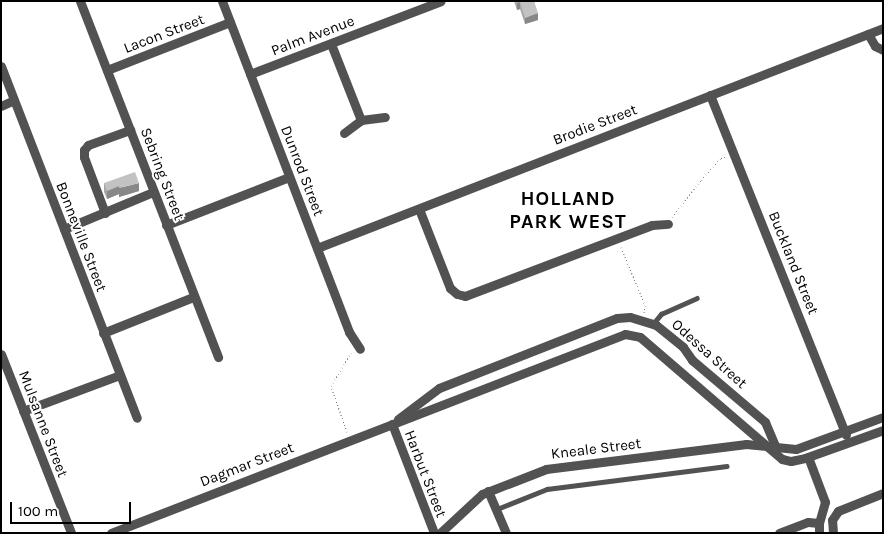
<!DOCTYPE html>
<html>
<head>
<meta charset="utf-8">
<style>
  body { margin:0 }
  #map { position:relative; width:884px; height:534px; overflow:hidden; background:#fff; font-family:Karla,sans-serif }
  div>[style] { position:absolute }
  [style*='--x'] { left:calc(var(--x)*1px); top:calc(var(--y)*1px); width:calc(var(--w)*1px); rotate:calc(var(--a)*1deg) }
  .path>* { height:1px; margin-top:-0.5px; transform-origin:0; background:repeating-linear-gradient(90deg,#747474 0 1px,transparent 0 3.5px) }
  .service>* { height:4.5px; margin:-2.25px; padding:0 2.25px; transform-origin:2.25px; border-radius:2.25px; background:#525252 }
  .minor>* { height:9px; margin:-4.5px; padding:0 4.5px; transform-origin:4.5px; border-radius:4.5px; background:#525252 }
  .wall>* { inset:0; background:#a7a7a7 }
  .shaded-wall>* { inset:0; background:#888 }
  .building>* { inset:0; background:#c2c2c2 }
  span { translate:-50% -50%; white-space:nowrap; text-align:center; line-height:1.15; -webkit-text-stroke:4px #fff; paint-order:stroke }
  .street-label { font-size:15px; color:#000 }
  .district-label { font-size:20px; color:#000; font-weight:700; letter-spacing:1px }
  .frame { position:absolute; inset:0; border:2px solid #000; pointer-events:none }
  .scale { position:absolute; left:10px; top:502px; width:121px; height:22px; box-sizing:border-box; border:2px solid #000; border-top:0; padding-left:6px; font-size:15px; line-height:18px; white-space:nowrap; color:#000; -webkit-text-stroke:4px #fff; paint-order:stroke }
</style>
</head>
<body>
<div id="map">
  <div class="path">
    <i style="--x:672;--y:217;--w:47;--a:-51.9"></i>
    <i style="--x:701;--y:180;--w:30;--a:-48"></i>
    <i style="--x:721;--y:158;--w:4;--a:-14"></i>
    <i style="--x:621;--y:247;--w:63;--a:67.5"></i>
    <i style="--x:645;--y:305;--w:8;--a:97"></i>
    <i style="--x:347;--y:432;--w:49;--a:-109.2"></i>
    <i style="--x:331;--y:386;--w:39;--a:-59"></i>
  </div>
  <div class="service">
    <i style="--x:653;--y:324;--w:13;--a:-51"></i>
    <i style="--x:661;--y:314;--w:39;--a:-24"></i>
    <i style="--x:497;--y:509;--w:54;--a:-21.8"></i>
    <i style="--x:547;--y:489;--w:181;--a:-7.3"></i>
  </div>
  <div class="minor">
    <i style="--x:80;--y:1;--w:382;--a:68.8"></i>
    <i style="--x:222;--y:1;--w:355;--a:69"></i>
    <i style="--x:349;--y:332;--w:20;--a:57"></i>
    <i style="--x:868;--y:34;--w:14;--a:60"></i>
    <i style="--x:875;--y:46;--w:9;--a:27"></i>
    <i style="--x:331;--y:44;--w:82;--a:68.5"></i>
    <i style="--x:1;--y:66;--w:377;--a:68.9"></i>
    <i style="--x:107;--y:70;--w:132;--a:-21.3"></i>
    <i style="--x:250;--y:74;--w:204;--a:-20.9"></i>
    <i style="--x:710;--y:95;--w:366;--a:68.2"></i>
    <i style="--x:1;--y:106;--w:14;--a:-25"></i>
    <i style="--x:344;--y:133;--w:21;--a:-37"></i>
    <i style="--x:361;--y:120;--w:24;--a:-7"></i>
    <i style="--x:419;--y:209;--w:85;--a:68.6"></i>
    <i style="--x:450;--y:288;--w:9;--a:41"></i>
    <i style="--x:457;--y:294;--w:8;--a:14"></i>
    <i style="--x:465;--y:296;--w:200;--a:-20.8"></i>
    <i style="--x:652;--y:225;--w:16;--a:-4"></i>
    <i style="--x:105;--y:213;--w:60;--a:-110.6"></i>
    <i style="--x:84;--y:157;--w:7;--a:-90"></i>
    <i style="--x:84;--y:150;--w:6;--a:-51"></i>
    <i style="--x:88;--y:145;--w:45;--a:-19.7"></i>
    <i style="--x:166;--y:225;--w:132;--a:-21.3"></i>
    <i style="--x:64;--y:229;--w:96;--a:-22.6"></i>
    <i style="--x:317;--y:248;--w:607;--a:-21.24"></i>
    <i style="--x:103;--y:333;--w:97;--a:-21.8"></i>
    <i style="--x:1;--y:354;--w:192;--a:68.6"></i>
    <i style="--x:23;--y:411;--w:103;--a:-20.4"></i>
    <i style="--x:398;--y:419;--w:51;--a:-37.1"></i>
    <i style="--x:439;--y:388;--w:191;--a:-21.5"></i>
    <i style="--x:617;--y:318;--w:13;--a:-4"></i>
    <i style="--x:630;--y:317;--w:27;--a:17"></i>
    <i style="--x:656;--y:325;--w:35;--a:39"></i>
    <i style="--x:683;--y:347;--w:16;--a:55"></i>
    <i style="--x:692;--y:360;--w:96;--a:40.3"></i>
    <i style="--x:765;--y:422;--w:26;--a:67"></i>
    <i style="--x:392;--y:424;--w:117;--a:68.9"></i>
    <i style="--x:808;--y:457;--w:48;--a:69.3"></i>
    <i style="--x:825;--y:502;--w:22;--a:106"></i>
    <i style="--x:819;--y:523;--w:10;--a:90"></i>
    <i style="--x:488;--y:491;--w:46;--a:66.8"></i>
    <i style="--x:111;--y:533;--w:551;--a:-21.16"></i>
    <i style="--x:625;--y:334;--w:15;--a:11"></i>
    <i style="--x:640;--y:337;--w:187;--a:40.7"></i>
    <i style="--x:782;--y:459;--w:9;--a:13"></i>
    <i style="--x:791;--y:461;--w:14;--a:-12"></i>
    <i style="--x:805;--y:458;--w:83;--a:-19.7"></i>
    <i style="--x:440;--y:533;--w:57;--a:-42.9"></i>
    <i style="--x:482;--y:494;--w:69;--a:-21.3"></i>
    <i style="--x:546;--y:469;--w:202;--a:-7.1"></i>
    <i style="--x:746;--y:444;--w:50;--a:5.7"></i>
    <i style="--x:796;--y:449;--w:93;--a:-20.2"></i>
    <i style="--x:779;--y:533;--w:31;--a:-21"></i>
    <i style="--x:808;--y:522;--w:11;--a:5"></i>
    <i style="--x:833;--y:533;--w:13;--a:-94"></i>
    <i style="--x:832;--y:520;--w:11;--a:-56"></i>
    <i style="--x:838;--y:511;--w:48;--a:-21.8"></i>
  </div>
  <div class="wall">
    <i style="clip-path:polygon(514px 1px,534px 1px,538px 20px,525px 24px,520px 9px,517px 10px)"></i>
    <i style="clip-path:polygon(104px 183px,139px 191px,119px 197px,119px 194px,107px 199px,104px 192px)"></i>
  </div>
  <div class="shaded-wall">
    <i style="clip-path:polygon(520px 2px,520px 9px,517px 10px,517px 3px)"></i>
    <i style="clip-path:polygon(538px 13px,538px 20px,525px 24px,525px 18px)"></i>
    <i style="clip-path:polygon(139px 183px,139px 191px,119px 197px,119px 188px)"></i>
    <i style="clip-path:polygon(119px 186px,119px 194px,107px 199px,107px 191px)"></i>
  </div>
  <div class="building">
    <i style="clip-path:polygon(517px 1px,534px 1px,538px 13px,525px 18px,520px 2px,517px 3px)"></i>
    <i style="clip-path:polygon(135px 172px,139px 183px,119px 188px,119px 186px,107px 191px,104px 183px)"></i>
  </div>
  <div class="street-label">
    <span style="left:164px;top:34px;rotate:-21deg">Lacon Street</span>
    <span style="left:313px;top:36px;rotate:-21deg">Palm Avenue</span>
    <span style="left:595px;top:125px;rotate:-21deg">Brodie Street</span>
    <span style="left:302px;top:171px;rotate:69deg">Dunrod Street</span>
    <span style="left:162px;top:174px;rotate:69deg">Sebring Street</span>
    <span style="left:81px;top:237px;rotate:69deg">Bonneville Street</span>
    <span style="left:793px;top:263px;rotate:68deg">Buckland Street</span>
    <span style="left:709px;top:354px;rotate:42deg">Odessa Street</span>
    <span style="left:43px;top:424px;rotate:69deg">Mulsanne Street</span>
    <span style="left:596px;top:449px;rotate:-7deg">Kneale Street</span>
    <span style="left:247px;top:465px;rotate:-21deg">Dagmar Street</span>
    <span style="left:425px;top:474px;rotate:69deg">Harbut Street</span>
  </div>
  <div class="district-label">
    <span style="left:568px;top:210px">HOLLAND<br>PARK WEST</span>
  </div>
  <div class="frame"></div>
  <div class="scale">100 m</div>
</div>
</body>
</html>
